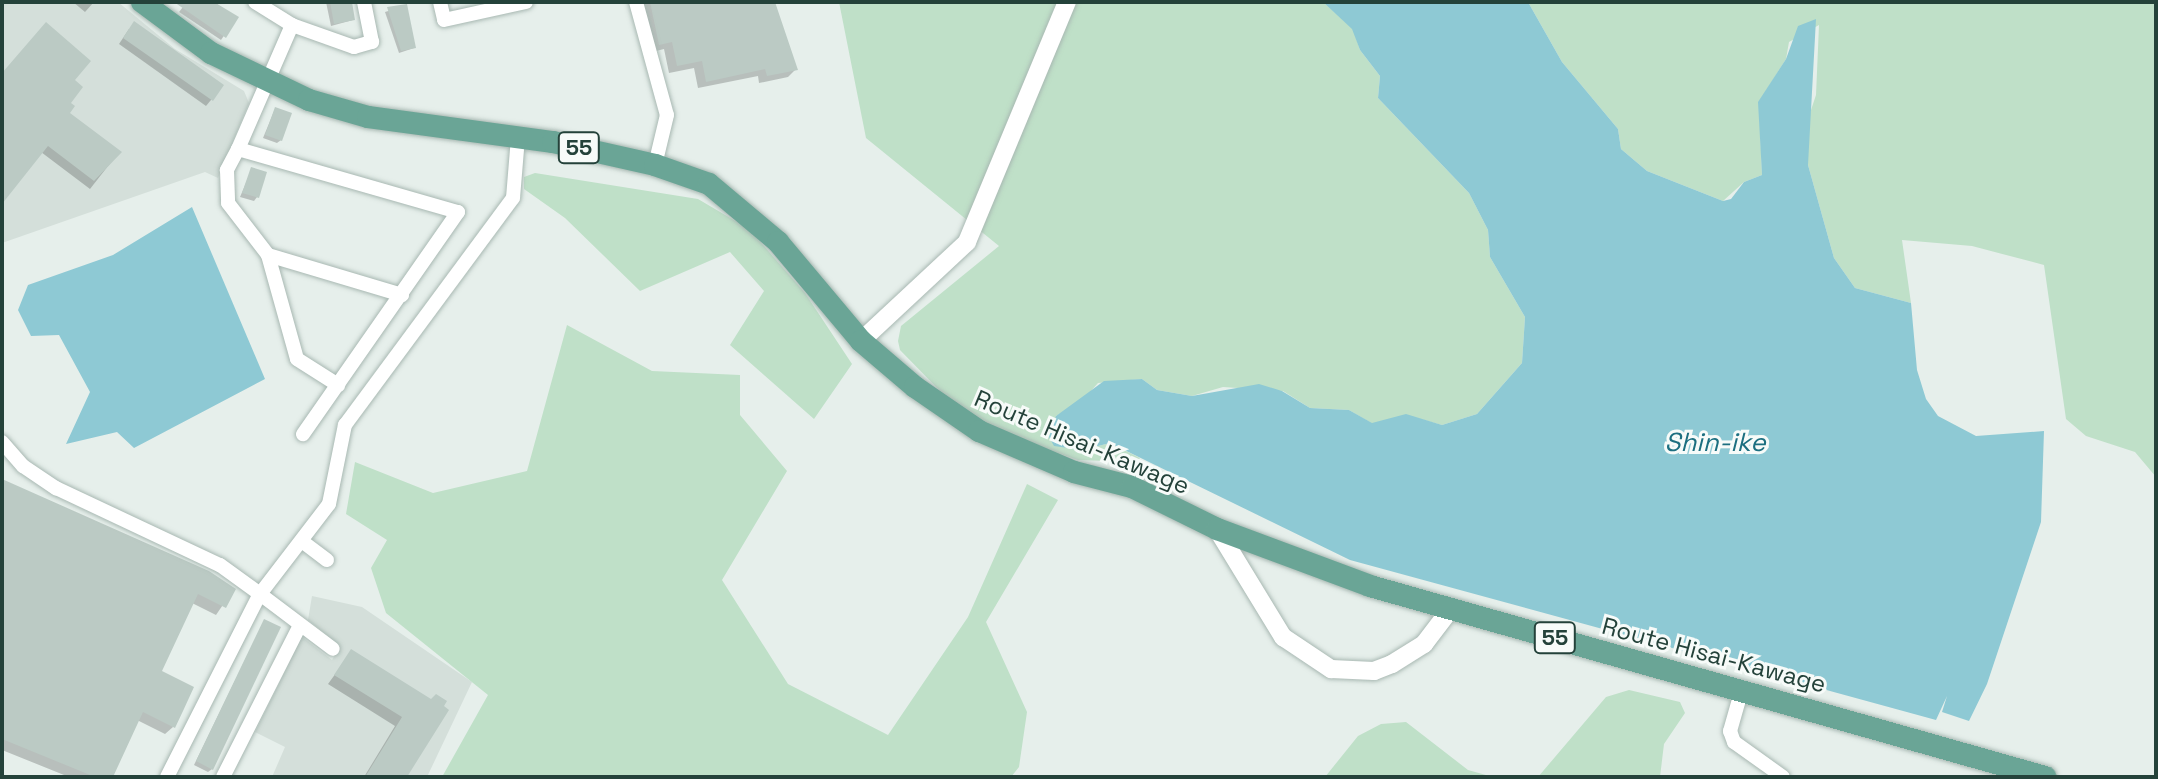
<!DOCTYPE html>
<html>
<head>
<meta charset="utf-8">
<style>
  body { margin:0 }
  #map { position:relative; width:2158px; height:779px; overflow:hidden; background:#e6efeb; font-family:"Space Grotesk",sans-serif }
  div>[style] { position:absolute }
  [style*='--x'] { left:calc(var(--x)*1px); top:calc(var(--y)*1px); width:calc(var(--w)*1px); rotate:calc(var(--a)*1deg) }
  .built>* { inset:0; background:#d4dfda }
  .green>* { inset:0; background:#bfe0c8 }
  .water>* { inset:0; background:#8ec9d4 }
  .shadow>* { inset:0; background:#0003 }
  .building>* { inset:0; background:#bbcac4 }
  .roads { filter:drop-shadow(0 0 2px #a8b8b2) drop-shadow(0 0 2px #a8b8b2) }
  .minor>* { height:14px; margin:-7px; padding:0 7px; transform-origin:7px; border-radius:7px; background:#fff }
  .tertiary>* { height:18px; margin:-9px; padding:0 9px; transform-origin:9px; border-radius:9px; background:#fff }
  .primary>* { height:22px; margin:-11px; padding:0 11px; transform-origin:11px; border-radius:11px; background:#6aa596 }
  span { translate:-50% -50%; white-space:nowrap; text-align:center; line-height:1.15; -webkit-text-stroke:6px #f7fbf9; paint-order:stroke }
  .shield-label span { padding:2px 6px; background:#f7fbf9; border:2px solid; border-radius:6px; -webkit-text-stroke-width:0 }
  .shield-label { font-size:22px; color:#24423a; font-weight:700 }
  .street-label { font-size:24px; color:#24423a }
  .water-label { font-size:26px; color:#1c6f80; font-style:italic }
  .frame { position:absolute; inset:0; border:4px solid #24423a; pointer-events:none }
</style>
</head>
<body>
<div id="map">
  <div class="built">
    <i style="clip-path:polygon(2px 2px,118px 2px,175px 49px,244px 91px,249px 103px,218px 178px,205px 172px,2px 243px)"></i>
    <i style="clip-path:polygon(312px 596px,362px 607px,472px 682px,427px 777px,272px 777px,285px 747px,255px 732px,302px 637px,332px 660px,340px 646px,308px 620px)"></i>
  </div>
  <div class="green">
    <i style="clip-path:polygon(839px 2px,1323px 2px,1353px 29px,1360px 50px,1380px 76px,1378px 98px,1469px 193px,1488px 230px,1490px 257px,1525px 317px,1522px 363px,1477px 414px,1442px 425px,1406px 415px,1373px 424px,1349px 410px,1310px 408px,1283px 391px,1223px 387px,1192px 396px,1157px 390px,1142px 379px,1098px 383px,1082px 401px,1056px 416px,1082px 450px,1110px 443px,1140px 458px,1137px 462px,1078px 460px,999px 433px,943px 394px,900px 350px,898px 341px,901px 326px,999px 246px,866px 138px)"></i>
    <i style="clip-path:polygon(1528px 2px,2156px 2px,2156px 477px,2135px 452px,2086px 436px,2066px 419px,2044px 265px,1972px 246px,1902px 240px,1911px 303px,1855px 288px,1834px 258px,1808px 165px,1808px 119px,1816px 95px,1819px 25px,1789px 42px,1786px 59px,1759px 102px,1762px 175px,1744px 182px,1723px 201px,1647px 171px,1621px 149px,1618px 129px,1562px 62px)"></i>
    <i style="clip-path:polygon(535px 173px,698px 199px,749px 229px,805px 293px,852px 364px,814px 419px,730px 345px,764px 291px,730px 252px,640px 291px,565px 218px,524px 189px,524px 177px)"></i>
    <i style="clip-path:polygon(567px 325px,652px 371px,740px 375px,740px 415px,787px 471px,722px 580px,788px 684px,888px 735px,968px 617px,1027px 484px,1058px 500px,986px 622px,1027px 712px,1019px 767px,1011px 777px,442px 777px,488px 695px,386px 613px,371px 568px,387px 540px,346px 514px,355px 462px,433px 493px,527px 471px)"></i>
    <i style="clip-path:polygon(1629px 690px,1680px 702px,1685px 713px,1664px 744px,1660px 777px,1538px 777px,1606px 697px)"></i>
    <i style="clip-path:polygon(1406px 722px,1468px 770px,1493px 777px,1325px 777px,1358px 736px,1381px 724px)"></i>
  </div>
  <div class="water">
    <i style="clip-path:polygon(1323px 2px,1528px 2px,1562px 62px,1618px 129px,1621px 149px,1647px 171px,1723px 201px,1731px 199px,1744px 182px,1762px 175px,1758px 102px,1786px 59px,1798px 26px,1816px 19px,1808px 165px,1834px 258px,1855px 288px,1911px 303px,1917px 370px,1926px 399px,1938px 416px,1976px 436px,2044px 431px,2041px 522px,1987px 684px,1969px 721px,1942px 712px,1947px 696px,1936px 720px,1350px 560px,1110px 443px,1082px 450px,1054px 446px,1049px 437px,1056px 416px,1104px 381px,1142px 379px,1157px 390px,1192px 396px,1259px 384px,1282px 391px,1310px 408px,1349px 410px,1372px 423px,1406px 414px,1442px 425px,1477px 414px,1522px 363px,1525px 317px,1490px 257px,1488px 230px,1469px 193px,1378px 98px,1380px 76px,1360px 50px,1352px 29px)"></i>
    <i style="clip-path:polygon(192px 207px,265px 379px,134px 448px,117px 432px,66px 444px,90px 392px,59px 335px,31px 336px,18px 310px,28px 285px,113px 255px)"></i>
  </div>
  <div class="shadow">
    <i style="clip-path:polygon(73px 2px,94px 2px,85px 12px)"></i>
    <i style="clip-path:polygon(187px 2px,214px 2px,236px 18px,221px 40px,179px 12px)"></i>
    <i style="clip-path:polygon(326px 2px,349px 2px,353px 20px,331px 26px)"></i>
    <i style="clip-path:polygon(641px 2px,773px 2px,796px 69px,788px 77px,759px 83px,758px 76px,698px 88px,694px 68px,669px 73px,664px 49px,652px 52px)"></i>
    <i style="clip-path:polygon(405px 6px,414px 48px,399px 53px,385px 12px)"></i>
    <i style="clip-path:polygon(129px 29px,221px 86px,211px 100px,206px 106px,119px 44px)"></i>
    <i style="clip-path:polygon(2px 75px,72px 80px,67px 114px,119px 152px,90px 189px,41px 152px,2px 200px)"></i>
    <i style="clip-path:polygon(275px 109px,281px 140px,277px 143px,263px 138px)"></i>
    <i style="clip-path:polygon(252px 169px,257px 197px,254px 201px,240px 197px)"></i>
    <i style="clip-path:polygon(2px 481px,233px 590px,216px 615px,192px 603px,160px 672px,173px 727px,165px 734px,137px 720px,110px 777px,69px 777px,2px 750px)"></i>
    <i style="clip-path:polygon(264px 621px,212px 769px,208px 772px,194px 765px)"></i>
    <i style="clip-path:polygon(352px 651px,441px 707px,404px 777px,364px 777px,395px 726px,328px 684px)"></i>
  </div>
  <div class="building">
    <i style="clip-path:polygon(174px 2px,214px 2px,239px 17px,226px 38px)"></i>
    <i style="clip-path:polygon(330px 2px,352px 2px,355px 20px,334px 24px)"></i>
    <i style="clip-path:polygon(650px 2px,775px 2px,798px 70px,767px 76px,765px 69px,706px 82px,702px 61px,677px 66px,672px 42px,659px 45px)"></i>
    <i style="clip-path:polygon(407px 4px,416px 48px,401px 51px,387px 7px)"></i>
    <i style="clip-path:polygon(134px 21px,224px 85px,213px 101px,123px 38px)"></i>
    <i style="clip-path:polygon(46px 22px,91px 61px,75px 80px,83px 87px,71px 103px,75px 106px,70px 113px,122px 152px,94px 181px,48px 146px,2px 204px,2px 73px)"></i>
    <i style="clip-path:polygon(275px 107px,292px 113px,282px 141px,265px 135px)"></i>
    <i style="clip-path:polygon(251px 167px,267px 172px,259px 198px,242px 193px)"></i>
    <i style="clip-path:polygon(2px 479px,209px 571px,236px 589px,226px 608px,198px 594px,162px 671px,194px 687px,183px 711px,175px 728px,143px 712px,113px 777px,95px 777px,2px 739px)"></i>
    <i style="clip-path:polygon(264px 619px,281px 627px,213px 770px,196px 761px)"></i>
    <i style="clip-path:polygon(351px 649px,431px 699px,436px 694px,447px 701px,444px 706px,449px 710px,407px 777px,365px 777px,402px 717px,334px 675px)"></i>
  </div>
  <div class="roads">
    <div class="minor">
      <i style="--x:255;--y:2;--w:44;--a:31.9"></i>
      <i style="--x:292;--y:25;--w:66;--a:19.5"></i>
      <i style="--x:354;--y:47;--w:19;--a:-16"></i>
      <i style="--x:372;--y:42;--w:41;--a:-101.3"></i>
      <i style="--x:440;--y:2;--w:18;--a:77"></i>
      <i style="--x:444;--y:20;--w:84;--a:-12.4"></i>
      <i style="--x:636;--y:2;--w:117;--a:74.7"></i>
      <i style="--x:667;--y:115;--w:51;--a:103.5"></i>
      <i style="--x:292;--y:25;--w:135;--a:113.5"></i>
      <i style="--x:238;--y:149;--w:229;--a:16"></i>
      <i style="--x:458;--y:212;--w:271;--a:124.9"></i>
      <i style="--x:238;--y:149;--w:24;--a:118"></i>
      <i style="--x:227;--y:170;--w:33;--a:88"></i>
      <i style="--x:228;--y:203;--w:66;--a:52.4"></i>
      <i style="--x:268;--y:255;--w:108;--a:74.4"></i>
      <i style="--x:297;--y:359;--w:49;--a:32.4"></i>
      <i style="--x:268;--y:255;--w:140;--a:16.6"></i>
      <i style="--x:2;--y:442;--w:32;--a:49"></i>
      <i style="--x:23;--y:466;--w:40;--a:34"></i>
      <i style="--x:56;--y:488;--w:181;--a:25.2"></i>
      <i style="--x:220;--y:565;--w:49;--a:35.9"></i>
      <i style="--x:260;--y:594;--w:113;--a:-52.5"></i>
      <i style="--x:329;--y:504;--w:81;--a:-78.6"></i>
      <i style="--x:345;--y:425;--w:282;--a:-53.5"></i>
      <i style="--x:513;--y:198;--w:61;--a:-85.3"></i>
      <i style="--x:303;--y:542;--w:30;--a:37"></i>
      <i style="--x:1742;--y:689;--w:44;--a:105.9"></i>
      <i style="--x:1730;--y:731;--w:12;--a:70"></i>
      <i style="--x:1734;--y:742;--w:60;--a:35.5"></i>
      <i style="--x:167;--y:777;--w:205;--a:-63.1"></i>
      <i style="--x:260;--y:594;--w:91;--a:37"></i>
      <i style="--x:223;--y:777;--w:170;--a:-63.1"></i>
    </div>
    <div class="tertiary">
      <i style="--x:861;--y:341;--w:145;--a:-43"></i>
      <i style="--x:967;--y:242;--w:260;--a:-67.4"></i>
      <i style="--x:1217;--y:529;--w:127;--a:58.6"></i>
      <i style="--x:1283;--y:637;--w:58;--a:33.7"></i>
      <i style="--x:1331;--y:669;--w:43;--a:2.7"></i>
      <i style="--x:1374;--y:671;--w:19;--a:-21"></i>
      <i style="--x:1392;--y:664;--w:38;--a:-32"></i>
      <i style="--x:1424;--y:644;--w:43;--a:-52.6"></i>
    </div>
    <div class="primary">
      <i style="--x:142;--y:2;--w:86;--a:36.5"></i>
      <i style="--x:211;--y:53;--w:109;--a:25.6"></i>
      <i style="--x:309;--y:100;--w:61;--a:16.1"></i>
      <i style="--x:368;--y:117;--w:187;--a:7.7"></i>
      <i style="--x:553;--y:142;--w:105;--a:12.7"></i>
      <i style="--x:655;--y:165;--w:57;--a:19.4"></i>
      <i style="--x:709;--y:184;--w:90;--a:40"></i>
      <i style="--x:778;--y:242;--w:129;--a:50"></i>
      <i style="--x:861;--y:341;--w:71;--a:40.4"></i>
      <i style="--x:915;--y:387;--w:78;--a:34.5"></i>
      <i style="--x:979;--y:431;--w:103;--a:23.3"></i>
      <i style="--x:1074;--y:472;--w:60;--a:14.5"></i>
      <i style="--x:1132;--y:487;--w:95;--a:26.3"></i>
      <i style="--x:1217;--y:529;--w:163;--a:20.4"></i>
      <i style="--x:1370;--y:586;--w:702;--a:15.8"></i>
    </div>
  </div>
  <div class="shield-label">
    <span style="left:579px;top:148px">55</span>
    <span style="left:1555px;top:638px">55</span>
  </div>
  <div class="street-label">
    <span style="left:1082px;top:442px;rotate:23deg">Route Hisai-Kawage</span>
    <span style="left:1714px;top:655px;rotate:15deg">Route Hisai-Kawage</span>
  </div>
  <div class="water-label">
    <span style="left:1715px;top:443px">Shin-ike</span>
  </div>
  <div class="frame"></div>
</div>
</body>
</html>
